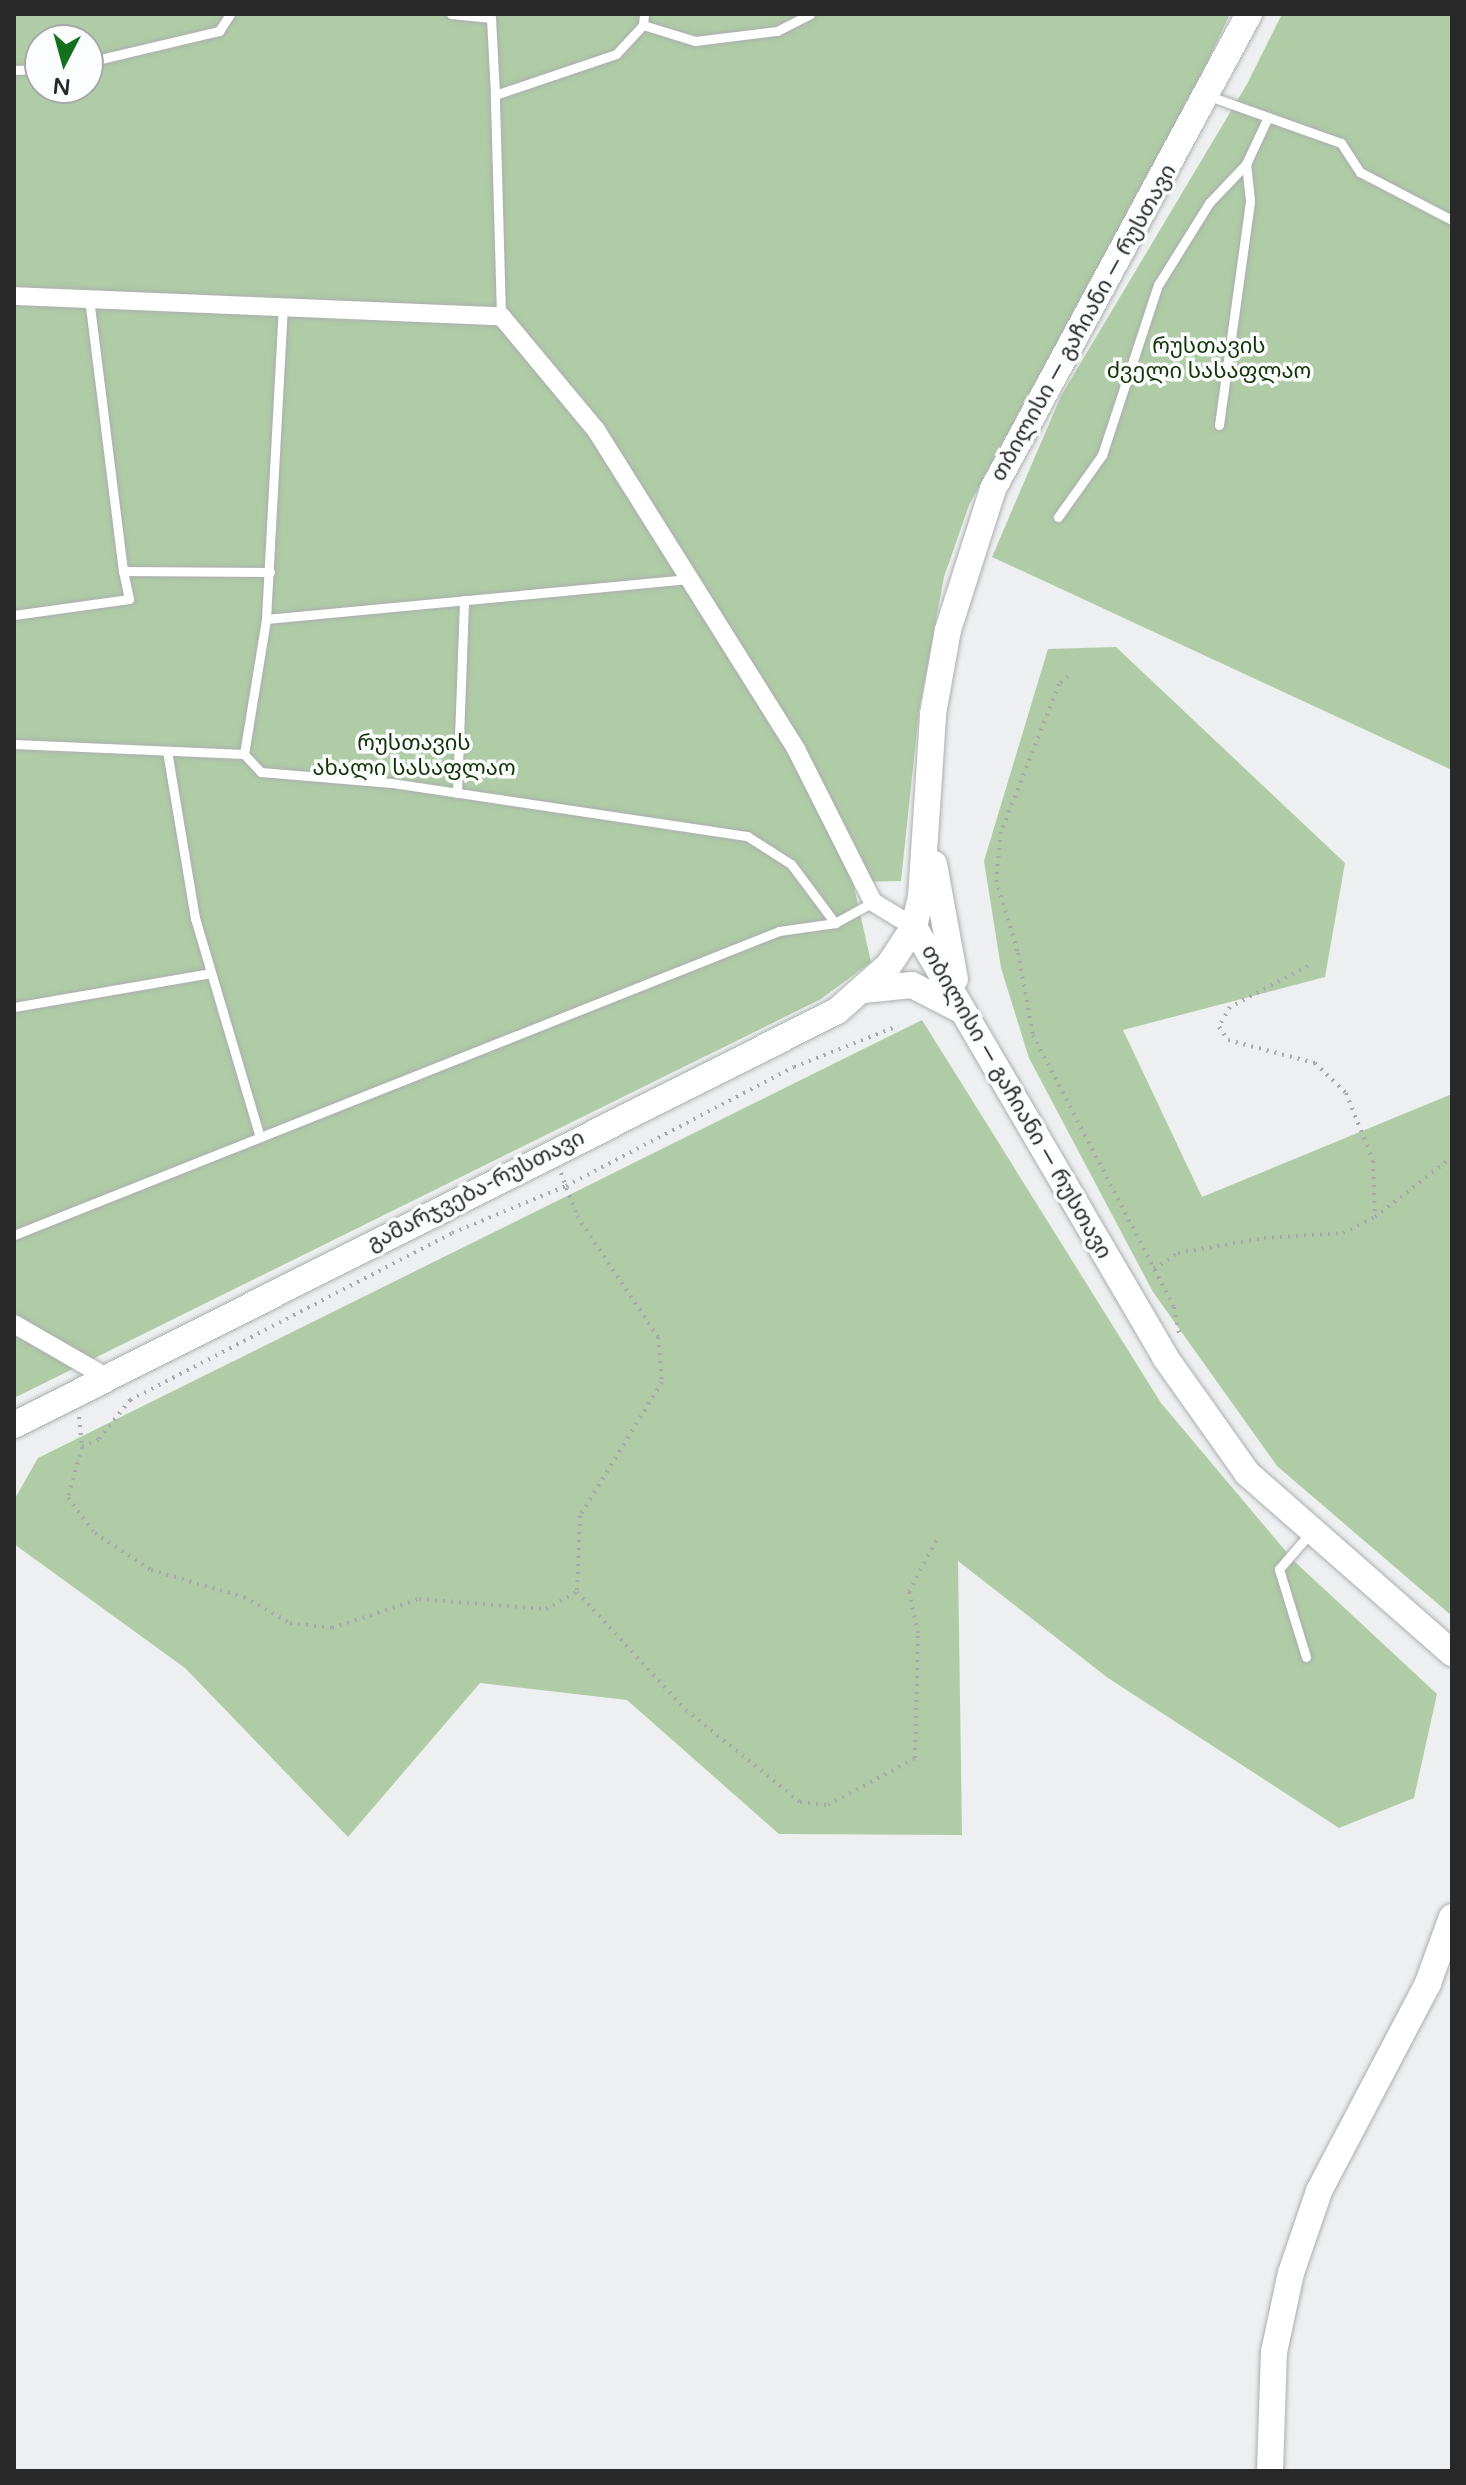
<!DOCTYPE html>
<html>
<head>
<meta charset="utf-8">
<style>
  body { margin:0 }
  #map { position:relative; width:1466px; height:2485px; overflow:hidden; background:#eeeff1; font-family:"Varela Round","Noto Sans Georgian",sans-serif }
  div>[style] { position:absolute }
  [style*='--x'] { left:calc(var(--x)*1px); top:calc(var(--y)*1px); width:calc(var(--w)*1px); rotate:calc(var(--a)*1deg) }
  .green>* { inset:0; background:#afcca6 }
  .path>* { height:4px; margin-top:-2px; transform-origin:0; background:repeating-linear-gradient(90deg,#a8a9ab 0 2px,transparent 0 8px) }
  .roads { filter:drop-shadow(0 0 2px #acaeaf) drop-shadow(0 0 2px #acaeaf) }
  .service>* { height:9px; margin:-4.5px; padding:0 4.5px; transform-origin:4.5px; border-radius:4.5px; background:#fff }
  .minor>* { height:18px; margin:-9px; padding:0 9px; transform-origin:9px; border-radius:9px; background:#fff }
  .secondary>* { height:26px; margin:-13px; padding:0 13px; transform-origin:13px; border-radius:13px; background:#fff }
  span { translate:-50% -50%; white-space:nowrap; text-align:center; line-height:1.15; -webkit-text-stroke:7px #fcfdfe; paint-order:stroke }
  .street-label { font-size:22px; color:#282829 }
  .park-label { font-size:22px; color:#113404 }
  .frame { position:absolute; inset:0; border:16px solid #282829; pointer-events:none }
  .north { position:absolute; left:24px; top:24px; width:80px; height:80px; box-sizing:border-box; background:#fcfdfe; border:2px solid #a7a8a9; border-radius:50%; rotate:186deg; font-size:22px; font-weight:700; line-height:32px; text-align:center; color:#282829 }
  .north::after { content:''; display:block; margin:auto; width:28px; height:36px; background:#13701d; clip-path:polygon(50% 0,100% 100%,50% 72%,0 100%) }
</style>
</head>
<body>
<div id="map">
  <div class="green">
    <i style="clip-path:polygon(evenodd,14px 14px,1230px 14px,1192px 95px,969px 505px,944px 577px,919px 711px,901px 881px,853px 882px,871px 962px,821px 999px,14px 1398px,14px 14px,40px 40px,88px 40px,88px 88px,40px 88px,40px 40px)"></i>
    <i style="clip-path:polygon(1282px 14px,1452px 14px,1452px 770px,992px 557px,1061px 396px,1247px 84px)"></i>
    <i style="clip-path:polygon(1116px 647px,1345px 863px,1325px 977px,1123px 1030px,1202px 1197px,1452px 1094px,1452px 1616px,1277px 1466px,1153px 1292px,1029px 1058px,1001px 968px,984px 861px,1048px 649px)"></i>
    <i style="clip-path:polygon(922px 1020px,1161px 1403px,1294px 1561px,1437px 1694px,1414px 1798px,1339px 1828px,1108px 1678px,958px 1561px,962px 1835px,779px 1834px,627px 1700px,480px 1683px,348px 1837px,185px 1668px,14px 1544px,14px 1500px,38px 1458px)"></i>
  </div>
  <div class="path">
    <i style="--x:1068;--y:676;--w:12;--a:138"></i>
    <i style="--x:1059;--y:684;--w:159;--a:111.4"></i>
    <i style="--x:1001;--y:832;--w:48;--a:95.9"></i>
    <i style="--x:996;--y:880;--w:76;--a:73.2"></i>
    <i style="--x:1018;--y:953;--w:83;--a:79.6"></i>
    <i style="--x:1033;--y:1035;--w:306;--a:62.6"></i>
    <i style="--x:1174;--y:1307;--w:31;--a:79"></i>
    <i style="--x:1308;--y:966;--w:88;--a:152.3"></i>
    <i style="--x:1230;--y:1007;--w:23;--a:119"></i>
    <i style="--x:1219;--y:1027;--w:16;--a:55"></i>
    <i style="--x:1228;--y:1040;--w:90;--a:14.8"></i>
    <i style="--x:1315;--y:1063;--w:43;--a:44.1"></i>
    <i style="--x:1346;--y:1093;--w:73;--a:68.3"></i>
    <i style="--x:1373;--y:1161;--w:56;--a:88"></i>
    <i style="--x:561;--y:1173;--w:46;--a:69.6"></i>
    <i style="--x:577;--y:1216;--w:146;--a:56.2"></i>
    <i style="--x:658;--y:1337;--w:45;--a:84.9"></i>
    <i style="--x:662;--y:1382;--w:157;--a:121.5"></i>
    <i style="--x:580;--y:1516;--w:76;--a:92.3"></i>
    <i style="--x:1154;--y:1269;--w:29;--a:-34"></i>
    <i style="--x:1178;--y:1253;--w:87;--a:-9.9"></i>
    <i style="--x:1264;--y:1238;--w:79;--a:-3.6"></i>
    <i style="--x:1343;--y:1233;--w:36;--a:-27"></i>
    <i style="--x:1375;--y:1217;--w:98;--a:-37.9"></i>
    <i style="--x:79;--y:1417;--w:30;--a:84"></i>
    <i style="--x:82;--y:1447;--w:53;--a:105.4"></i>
    <i style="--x:68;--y:1498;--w:44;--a:52.4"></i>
    <i style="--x:95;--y:1533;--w:67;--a:33.5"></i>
    <i style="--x:151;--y:1570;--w:97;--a:16.2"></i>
    <i style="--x:244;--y:1597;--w:53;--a:29.5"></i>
    <i style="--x:290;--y:1623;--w:42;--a:6.8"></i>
    <i style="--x:332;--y:1628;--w:92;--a:-18.4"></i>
    <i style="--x:419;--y:1599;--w:127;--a:4.5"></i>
    <i style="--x:546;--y:1609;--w:35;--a:-29"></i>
    <i style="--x:577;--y:1592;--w:161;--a:47.3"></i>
    <i style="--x:686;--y:1710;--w:146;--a:38.9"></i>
    <i style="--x:800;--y:1802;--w:28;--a:6"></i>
    <i style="--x:828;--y:1805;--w:99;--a:-28.4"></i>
    <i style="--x:915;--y:1758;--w:125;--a:-88.6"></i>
    <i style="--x:918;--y:1633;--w:42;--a:-102.4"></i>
    <i style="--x:909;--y:1592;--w:64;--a:-62.2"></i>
    <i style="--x:82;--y:1447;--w:19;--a:-25"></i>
    <i style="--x:99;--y:1439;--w:50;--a:-51.5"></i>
    <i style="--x:130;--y:1400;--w:363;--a:-27.4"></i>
    <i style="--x:452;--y:1233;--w:123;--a:-22.4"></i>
    <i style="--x:566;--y:1186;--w:257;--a:-27.6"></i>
    <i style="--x:794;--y:1067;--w:112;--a:-21.5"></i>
  </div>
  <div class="roads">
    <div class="service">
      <i style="--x:451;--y:14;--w:40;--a:5.7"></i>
      <i style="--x:491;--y:18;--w:77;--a:87"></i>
      <i style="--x:643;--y:25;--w:54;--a:17.1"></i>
      <i style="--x:695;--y:41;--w:83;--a:-7"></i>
      <i style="--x:777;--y:31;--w:37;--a:-27"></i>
      <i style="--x:88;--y:62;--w:135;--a:-13.3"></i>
      <i style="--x:219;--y:31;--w:20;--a:-57"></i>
      <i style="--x:14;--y:70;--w:26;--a:-2"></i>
      <i style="--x:1209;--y:96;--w:140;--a:19.6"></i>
      <i style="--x:1341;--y:143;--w:35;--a:57"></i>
      <i style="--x:1360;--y:172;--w:104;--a:27.6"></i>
      <i style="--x:89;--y:298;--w:275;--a:82.9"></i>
      <i style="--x:501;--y:316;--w:221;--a:-91.6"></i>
      <i style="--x:495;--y:95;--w:128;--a:-18.7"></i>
      <i style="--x:616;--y:54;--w:40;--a:-47"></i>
      <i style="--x:643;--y:25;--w:11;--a:-85"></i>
      <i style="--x:1219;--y:425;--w:226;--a:-82.1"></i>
      <i style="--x:1250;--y:201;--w:37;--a:-96"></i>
      <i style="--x:1246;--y:164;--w:52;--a:-64.9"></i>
      <i style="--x:1058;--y:517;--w:76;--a:-54.6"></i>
      <i style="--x:1102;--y:455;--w:179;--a:-71.8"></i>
      <i style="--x:1158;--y:285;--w:97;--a:-58.1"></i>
      <i style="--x:1209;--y:203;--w:54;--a:-46.5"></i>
      <i style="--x:14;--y:615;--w:116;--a:-7.9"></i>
      <i style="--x:129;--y:599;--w:29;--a:-102"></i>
      <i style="--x:123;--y:571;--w:147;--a:0.4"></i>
      <i style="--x:266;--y:619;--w:427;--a:-5.4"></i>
      <i style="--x:14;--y:744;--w:230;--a:2.5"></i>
      <i style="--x:244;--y:754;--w:25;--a:47"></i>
      <i style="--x:261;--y:772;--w:131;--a:4.8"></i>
      <i style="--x:392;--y:783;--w:359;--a:8.5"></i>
      <i style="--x:747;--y:836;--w:52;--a:32.5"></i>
      <i style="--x:791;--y:864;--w:74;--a:53.3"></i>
      <i style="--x:167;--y:751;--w:169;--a:80.5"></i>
      <i style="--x:195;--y:918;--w:228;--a:73.5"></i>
      <i style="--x:244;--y:754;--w:137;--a:-80.7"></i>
      <i style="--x:266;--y:619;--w:312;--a:-86.9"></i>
      <i style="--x:457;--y:793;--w:193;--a:-87.9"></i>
      <i style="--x:14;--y:1007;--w:200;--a:-9.8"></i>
      <i style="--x:14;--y:1235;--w:823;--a:-21.67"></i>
      <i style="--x:779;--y:931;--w:57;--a:-8.1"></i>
      <i style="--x:835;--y:923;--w:43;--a:-28.9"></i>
      <i style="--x:1306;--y:1657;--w:92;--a:-107.1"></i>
      <i style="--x:1279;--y:1569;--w:49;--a:-49.1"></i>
    </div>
    <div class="minor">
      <i style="--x:14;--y:296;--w:487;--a:2.4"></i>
      <i style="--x:501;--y:316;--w:148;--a:50.2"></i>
      <i style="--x:596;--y:430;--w:377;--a:57.9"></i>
      <i style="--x:796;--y:749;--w:171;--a:63.3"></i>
      <i style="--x:873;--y:902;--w:48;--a:31.4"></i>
      <i style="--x:14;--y:1324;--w:106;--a:29.9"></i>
    </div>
    <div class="secondary">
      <i style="--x:934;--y:864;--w:117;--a:79.7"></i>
      <i style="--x:914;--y:927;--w:498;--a:59.7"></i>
      <i style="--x:1165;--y:1357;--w:142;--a:54.7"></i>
      <i style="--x:1247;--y:1473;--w:273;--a:41.3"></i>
      <i style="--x:863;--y:990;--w:49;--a:-5.8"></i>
      <i style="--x:912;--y:985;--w:53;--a:27.1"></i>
      <i style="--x:14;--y:1425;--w:921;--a:-26.7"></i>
      <i style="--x:837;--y:1011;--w:69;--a:-41.5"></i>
      <i style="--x:889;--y:965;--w:45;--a:-56.7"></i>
      <i style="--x:914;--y:927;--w:31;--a:-77"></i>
      <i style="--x:921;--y:897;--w:183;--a:-86.2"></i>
      <i style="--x:933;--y:714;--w:85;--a:-79.9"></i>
      <i style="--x:948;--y:630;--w:148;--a:-72.3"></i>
      <i style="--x:993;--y:489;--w:540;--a:-61.68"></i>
      <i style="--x:1270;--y:2471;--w:119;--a:-88.1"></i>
      <i style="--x:1274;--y:2352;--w:81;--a:-77.9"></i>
      <i style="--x:1291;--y:2273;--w:87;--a:-71.1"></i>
      <i style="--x:1319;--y:2191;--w:235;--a:-62.3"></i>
      <i style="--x:1428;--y:1983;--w:70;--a:-70"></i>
    </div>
  </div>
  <div class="street-label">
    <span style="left:1084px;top:323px;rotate:-61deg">თბილისი — გაჩიანი — რუსთავი</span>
    <span style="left:1016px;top:1102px;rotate:60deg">თბილისი — გაჩიანი — რუსთავი</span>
    <span style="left:476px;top:1191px;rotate:-27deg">გამარჯვება-რუსთავი</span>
  </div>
  <div class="park-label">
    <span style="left:1209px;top:359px">რუსთავის<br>ძველი სასაფლაო</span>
    <span style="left:414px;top:756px">რუსთავის<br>ახალი სასაფლაო</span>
  </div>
  <div class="frame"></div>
  <div class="north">N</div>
</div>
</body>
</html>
